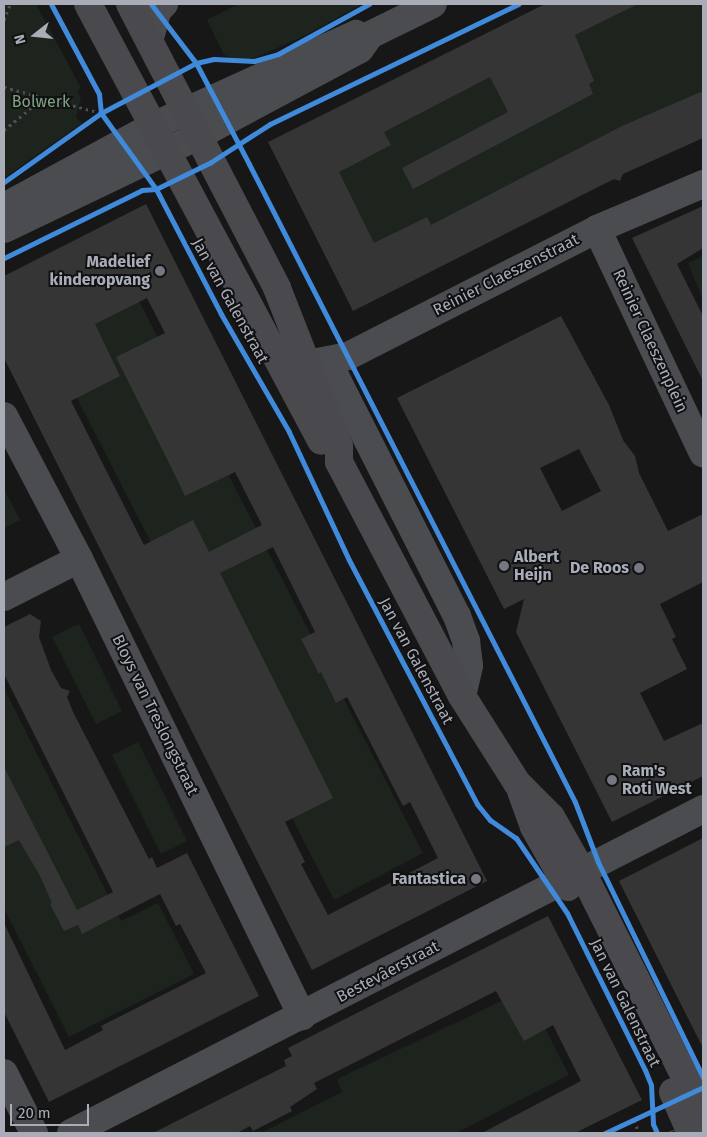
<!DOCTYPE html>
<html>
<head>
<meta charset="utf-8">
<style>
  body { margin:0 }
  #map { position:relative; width:707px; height:1137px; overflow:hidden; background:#171717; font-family:"Fira Sans",sans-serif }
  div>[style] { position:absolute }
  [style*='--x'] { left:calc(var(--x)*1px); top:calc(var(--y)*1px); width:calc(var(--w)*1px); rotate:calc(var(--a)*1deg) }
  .green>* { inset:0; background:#1d241e }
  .building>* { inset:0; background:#353536 }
  .path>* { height:3px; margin-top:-1.5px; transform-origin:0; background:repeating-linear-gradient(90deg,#4d4e52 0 2.5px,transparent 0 6.5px) }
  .minor>* { height:28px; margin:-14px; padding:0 14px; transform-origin:14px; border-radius:14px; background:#4b4c50 }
  .tertiary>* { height:28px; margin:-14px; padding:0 14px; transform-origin:14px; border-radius:14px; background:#4b4c50 }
  .secondary>* { height:28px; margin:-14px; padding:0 14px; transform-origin:14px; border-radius:14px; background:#4a4a4e }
  .tram>* { height:1px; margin:-0.5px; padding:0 0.5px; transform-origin:0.5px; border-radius:0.5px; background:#4b4c4f }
  .cycleway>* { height:5px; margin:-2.5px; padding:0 2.5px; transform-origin:2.5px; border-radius:2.5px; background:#408adc }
  .dots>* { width:14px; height:14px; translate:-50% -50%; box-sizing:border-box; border:2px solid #111113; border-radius:50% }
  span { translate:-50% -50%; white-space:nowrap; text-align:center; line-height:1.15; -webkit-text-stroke:4px #111113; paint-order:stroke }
  .park-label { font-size:16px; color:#7fa381 }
  .poi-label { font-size:16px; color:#a8adb8; font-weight:700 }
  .right { translate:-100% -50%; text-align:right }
  .left { translate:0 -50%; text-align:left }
  .street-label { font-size:16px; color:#a8adb8 }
  .frame { position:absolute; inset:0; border:5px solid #a8adb8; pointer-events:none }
  .north { position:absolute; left:10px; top:10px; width:50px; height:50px; -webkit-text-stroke:4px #111113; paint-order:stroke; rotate:254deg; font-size:14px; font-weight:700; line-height:20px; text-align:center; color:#a8adb8 }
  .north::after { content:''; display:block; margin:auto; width:18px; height:22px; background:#a8adb8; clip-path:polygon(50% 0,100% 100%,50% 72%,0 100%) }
  .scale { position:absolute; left:10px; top:1104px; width:79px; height:22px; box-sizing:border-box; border:2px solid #a8adb8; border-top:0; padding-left:6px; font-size:15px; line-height:18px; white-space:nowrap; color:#a8adb8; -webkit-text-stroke:4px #111113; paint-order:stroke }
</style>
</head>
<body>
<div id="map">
  <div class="green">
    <i style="clip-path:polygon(4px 4px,36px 4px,81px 88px,77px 91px,81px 98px,76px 117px,82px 123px,4px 178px)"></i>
    <i style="clip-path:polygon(239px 4px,362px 4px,306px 35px,255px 58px,242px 60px,224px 55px,207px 20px)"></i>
    <i style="clip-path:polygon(612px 4px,703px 4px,703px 112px,360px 267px,296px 160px)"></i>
    <i style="clip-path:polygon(703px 256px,703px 300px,688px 263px)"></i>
    <i style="clip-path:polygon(124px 272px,423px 853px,334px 900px,36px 318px)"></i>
    <i style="clip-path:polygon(4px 489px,20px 520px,4px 528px)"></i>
    <i style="clip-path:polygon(79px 624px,122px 711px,96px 724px,52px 637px)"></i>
    <i style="clip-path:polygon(4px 688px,121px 921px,158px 903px,194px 974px,69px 1037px,4px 908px)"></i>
    <i style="clip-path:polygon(138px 742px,187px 841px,161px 854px,112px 755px)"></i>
    <i style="clip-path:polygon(525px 990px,569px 1075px,456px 1133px,261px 1133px,342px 1092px,337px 1079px)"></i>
  </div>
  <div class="building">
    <i style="clip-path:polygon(545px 4px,638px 4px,575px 35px,594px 81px,589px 84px,593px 94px,413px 189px,402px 168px,508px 112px,490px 77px,384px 132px,391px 145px,339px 172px,374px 243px,427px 217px,431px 225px,622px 126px,703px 91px,703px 138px,623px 174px,620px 181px,614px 179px,353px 311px,268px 142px)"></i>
    <i style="clip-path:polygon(evenodd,146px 204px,487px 881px,312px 970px,4px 358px,4px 276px,146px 204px,147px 298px,165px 333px,116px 357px,172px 469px,185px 496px,235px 472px,262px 525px,209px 552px,193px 520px,144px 545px,71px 401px,120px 376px,95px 324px,147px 298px,146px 204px,273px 547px,315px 632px,301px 639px,319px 674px,321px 672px,336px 703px,347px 697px,403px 806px,410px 802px,438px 858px,328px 915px,301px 864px,305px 862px,285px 822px,333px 798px,220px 573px,273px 547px)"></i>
    <i style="clip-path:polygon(703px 206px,703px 248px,677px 264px,703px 316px,703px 381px,632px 238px)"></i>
    <i style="clip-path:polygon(evenodd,561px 316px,609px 405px,623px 440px,635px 456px,639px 473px,668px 531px,703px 514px,703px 582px,660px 604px,676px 637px,672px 639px,687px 669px,640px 693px,664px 741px,703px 723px,703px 776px,612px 822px,516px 632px,524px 599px,504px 609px,397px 398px,561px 316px,579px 449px,601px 491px,562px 511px,540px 468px,579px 449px)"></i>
    <i style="clip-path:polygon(30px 614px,41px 621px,39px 637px,51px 670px,61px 688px,70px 691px,67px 697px,73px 712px,149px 859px,152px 857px,157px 868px,187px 853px,259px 996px,49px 1102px,4px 1012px,4px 923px,65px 1050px,103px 1030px,101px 1026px,206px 973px,180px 924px,176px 926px,160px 894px,82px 934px,78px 925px,64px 931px,50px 904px,52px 903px,40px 876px,19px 840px,4px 847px,4px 767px,77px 910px,113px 892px,4px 674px,4px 627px)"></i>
    <i style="clip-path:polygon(703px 838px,703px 1048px,619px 881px)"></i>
    <i style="clip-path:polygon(548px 916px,642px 1100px,575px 1133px,482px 1133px,581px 1081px,553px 1025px,524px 1041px,496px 991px,314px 1083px,317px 1089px,290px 1107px,292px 1111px,253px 1131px,250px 1126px,237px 1133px,153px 1133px,286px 1066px,284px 1060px,292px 1056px,288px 1048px)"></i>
  </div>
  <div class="path">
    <i style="--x:4;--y:20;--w:17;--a:-69"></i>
    <i style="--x:4;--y:87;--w:100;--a:15"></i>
    <i style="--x:4;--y:130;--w:50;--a:-39.4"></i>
    <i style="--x:634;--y:1120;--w:14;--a:69"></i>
  </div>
  <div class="minor">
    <i style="--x:150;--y:38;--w:28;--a:-75"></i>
    <i style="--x:157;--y:11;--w:10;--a:-45"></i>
    <i style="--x:597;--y:229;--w:248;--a:64.7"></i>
    <i style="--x:284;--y:357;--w:25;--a:16"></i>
    <i style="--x:308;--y:364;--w:41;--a:-11.3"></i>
    <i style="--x:348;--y:356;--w:280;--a:-27"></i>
    <i style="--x:597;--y:229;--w:115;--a:-23"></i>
    <i style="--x:328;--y:362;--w:285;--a:63.1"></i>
    <i style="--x:457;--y:616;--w:27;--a:70"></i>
    <i style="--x:466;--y:641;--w:25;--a:83"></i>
    <i style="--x:469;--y:666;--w:31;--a:103"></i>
    <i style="--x:4;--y:416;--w:161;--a:62.3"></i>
    <i style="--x:79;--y:559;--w:509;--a:63.99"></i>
    <i style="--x:4;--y:597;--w:84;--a:-26.9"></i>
    <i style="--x:4;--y:1073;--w:67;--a:63.4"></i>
    <i style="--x:71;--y:1133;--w:710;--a:-27.14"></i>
  </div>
  <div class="tertiary">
    <i style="--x:4;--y:207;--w:170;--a:-28.5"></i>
    <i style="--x:153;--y:126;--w:223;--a:-24.4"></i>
    <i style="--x:4;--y:229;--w:215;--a:-25.6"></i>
    <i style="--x:198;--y:136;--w:184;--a:-28.2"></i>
    <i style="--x:360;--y:49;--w:17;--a:-54"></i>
    <i style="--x:370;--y:35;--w:70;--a:-26.2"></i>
  </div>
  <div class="secondary">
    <i style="--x:88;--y:4;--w:495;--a:61.9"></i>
    <i style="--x:130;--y:4;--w:320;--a:62.6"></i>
    <i style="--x:277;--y:288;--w:170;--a:68.6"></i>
    <i style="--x:339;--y:446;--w:16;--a:90"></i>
    <i style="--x:339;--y:462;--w:264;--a:62.3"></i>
    <i style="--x:462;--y:696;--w:103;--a:57.7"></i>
    <i style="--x:517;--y:783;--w:48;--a:45"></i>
    <i style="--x:551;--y:817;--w:61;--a:60.5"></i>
    <i style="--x:581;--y:870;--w:272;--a:63.3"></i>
    <i style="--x:521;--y:791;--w:38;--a:70"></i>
    <i style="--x:534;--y:827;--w:69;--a:60.5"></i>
    <i style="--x:673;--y:1092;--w:45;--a:66.3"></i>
  </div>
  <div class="tram">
    <i style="--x:665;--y:1133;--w:40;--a:-20.2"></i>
  </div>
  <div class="cycleway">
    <i style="--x:51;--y:4;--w:102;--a:61.9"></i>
    <i style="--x:99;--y:94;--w:19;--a:84"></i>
    <i style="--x:101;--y:113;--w:94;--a:54.1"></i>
    <i style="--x:156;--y:189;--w:141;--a:62.5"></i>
    <i style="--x:221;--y:314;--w:136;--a:60"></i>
    <i style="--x:289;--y:432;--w:141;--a:64.9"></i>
    <i style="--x:349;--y:560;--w:276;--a:62.3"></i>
    <i style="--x:477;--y:804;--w:21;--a:51"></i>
    <i style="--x:490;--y:820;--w:32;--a:35"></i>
    <i style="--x:516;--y:838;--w:91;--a:55.8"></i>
    <i style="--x:567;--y:913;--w:175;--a:63.6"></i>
    <i style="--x:645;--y:1070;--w:16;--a:68"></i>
    <i style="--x:651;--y:1085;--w:39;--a:87"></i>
    <i style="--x:653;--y:1124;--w:10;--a:66"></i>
    <i style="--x:151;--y:4;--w:74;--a:52.7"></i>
    <i style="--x:196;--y:63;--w:114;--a:62.3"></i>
    <i style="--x:249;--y:164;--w:716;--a:62.93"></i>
    <i style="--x:575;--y:802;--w:64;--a:69"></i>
    <i style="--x:598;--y:862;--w:239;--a:64"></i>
    <i style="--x:4;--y:182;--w:119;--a:-35.4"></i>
    <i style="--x:101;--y:113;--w:107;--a:-27.8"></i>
    <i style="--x:196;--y:63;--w:18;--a:-13"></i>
    <i style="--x:214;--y:59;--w:40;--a:2.9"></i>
    <i style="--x:254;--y:61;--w:25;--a:-16"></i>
    <i style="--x:278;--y:54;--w:104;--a:-28.8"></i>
    <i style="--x:4;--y:258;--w:154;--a:-26.2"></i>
    <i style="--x:142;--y:190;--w:14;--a:-4"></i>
    <i style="--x:156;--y:189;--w:61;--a:-26.1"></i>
    <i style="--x:211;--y:162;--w:70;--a:-32.8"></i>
    <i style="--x:270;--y:124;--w:276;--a:-25.8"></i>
    <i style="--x:605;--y:1133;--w:108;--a:-25.1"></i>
  </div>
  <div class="dots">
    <i style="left:160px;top:271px;background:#757880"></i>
    <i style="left:504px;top:566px;background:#757880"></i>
    <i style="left:639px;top:568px;background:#757880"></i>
    <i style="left:612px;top:780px;background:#757880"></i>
    <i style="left:476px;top:879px;background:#757880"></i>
  </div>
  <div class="park-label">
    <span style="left:41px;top:102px">Bolwerk</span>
  </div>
  <div class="poi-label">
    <span class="right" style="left:150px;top:271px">Madelief<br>kinderopvang</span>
    <span class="left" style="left:514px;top:566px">Albert<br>Heijn</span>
    <span class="right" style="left:629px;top:568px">De Roos</span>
    <span class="left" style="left:622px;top:780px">Ram's<br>Roti West</span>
    <span class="right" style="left:466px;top:879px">Fantastica</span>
  </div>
  <div class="street-label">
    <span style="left:506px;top:275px;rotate:-27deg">Reinier Claeszenstraat</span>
    <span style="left:230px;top:301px;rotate:61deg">Jan van Galenstraat</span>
    <span style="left:650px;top:341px;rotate:65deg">Reinier Claeszenplein</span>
    <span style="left:416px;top:661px;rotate:62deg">Jan van Galenstraat</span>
    <span style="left:155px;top:715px;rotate:64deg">Bloys van Treslongstraat</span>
    <span style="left:388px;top:972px;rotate:-28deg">Bestevâerstraat</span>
    <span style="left:625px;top:1003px;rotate:64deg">Jan van Galenstraat</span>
  </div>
  <div class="frame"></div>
  <div class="north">N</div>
  <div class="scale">20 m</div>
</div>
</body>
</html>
